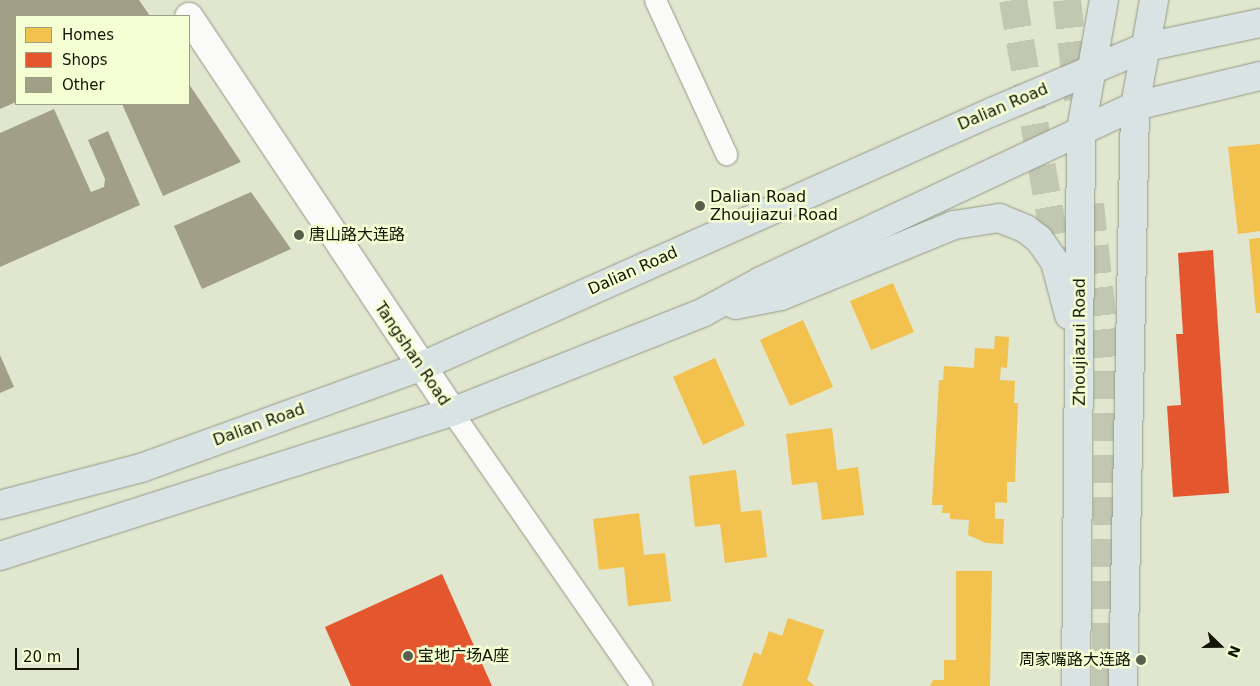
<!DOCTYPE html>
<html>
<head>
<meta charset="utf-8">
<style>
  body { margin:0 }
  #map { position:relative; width:1260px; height:686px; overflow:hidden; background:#e1e6cf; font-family:"DejaVu Sans","Noto Sans SC",sans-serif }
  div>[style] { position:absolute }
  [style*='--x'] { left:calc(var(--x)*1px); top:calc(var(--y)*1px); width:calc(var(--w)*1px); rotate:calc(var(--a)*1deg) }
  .homes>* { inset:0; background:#f2c14e }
  .shops>* { inset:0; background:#e4572e }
  .building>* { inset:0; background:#a1a086 }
  .highway-tunnel>* { height:28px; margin-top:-14px; transform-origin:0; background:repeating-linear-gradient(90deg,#c2c7b1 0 28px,transparent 0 42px) }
  .roads { filter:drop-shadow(0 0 1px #959886) drop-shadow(0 0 1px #959886) }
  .street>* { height:21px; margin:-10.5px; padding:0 10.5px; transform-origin:10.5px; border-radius:10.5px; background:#fafbf8 }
  .secondary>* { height:28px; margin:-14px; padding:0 14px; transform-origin:14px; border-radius:14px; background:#fafbf8 }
  .primary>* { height:28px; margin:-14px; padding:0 14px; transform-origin:14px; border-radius:14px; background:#d9e3e4 }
  .dots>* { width:14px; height:14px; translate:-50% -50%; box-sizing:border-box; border:2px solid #f4fed2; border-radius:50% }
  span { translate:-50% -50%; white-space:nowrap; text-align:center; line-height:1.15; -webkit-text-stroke:5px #f4fed2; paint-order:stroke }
  .street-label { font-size:16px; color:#121506 }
  .poi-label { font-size:16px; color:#121506 }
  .left { translate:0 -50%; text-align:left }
  .right { translate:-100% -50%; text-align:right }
  .legend { position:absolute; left:15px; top:15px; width:175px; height:90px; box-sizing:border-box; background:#f4fed2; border:1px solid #9aa180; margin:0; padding:6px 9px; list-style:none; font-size:15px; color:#121506 }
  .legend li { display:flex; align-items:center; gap:10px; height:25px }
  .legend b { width:25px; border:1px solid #9aa180 }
  .north { position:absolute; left:1195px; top:621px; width:50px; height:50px; -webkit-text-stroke:4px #f4fed2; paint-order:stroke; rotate:112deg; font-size:14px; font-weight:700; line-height:20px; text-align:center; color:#121506 }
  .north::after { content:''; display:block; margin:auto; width:18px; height:22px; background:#121506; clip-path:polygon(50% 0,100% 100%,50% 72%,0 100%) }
  .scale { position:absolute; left:15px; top:648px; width:64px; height:22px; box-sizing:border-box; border:2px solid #121506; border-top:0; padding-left:6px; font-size:15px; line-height:18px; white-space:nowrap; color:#121506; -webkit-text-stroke:4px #f4fed2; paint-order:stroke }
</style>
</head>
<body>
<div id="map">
  <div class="homes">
    <i style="clip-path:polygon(1260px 144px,1260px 231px,1238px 234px,1228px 147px)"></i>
    <i style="clip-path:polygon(1260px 238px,1260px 313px,1256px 313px,1249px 239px)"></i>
    <i style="clip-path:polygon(893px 283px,914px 332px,871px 350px,850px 301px)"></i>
    <i style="clip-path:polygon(803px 320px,833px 387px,790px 406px,760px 340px)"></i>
    <i style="clip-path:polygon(995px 336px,1009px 337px,1007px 368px,1001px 367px,1000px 380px,1015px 381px,1014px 403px,1018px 403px,1015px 482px,1007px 482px,1007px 503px,995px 502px,995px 519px,1004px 519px,1003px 544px,986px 543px,968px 535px,969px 520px,950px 519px,950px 513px,942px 513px,943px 505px,932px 505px,939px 380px,943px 380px,944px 366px,974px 368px,975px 348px,994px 349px)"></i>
    <i style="clip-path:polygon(715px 358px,745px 425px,703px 445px,673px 377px)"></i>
    <i style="clip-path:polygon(832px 428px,837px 470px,858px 467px,864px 515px,822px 520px,817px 482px,792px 485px,786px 434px)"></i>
    <i style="clip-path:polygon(736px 470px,741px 512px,761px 510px,767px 557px,725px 563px,720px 524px,695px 527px,689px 476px)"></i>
    <i style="clip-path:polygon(639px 513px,644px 555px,665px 553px,671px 601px,628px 606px,624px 567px,599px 570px,593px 519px)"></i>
    <i style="clip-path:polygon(956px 571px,992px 571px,990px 686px,930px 686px,933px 680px,944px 680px,944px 660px,956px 660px)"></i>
    <i style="clip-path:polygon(788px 618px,824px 630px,807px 680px,815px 686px,742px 686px,754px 652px,761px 655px,769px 631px,782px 636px)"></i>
  </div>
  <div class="shops">
    <i style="clip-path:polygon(1213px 250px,1229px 493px,1173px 497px,1167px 406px,1181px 405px,1176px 334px,1183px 334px,1178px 253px)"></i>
    <i style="clip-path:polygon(442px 574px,492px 686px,351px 686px,325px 627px)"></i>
  </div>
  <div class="building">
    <i style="clip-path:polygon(0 0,139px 0,150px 16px,16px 16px,16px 102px,0 109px)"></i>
    <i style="clip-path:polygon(189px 84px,241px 162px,163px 196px,122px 104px,189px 104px)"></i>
    <i style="clip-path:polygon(54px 109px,91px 192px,104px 187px,105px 179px,88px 140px,108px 131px,140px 205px,0 267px,0 133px)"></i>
    <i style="clip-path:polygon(251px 192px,291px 249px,202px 289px,174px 226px)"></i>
    <i style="clip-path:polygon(0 355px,14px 387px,0 393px)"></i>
  </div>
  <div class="highway-tunnel">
    <i style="--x:1013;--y:0;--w:276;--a:80.2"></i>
    <i style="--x:1067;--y:0;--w:100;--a:83.7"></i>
    <i style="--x:1090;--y:204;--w:168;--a:83.8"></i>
    <i style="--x:1108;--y:371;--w:315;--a:90.4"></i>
  </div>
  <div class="roads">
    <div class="street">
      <i style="--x:655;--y:0;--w:170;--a:65.2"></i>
      <i style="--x:452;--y:412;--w:333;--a:55.3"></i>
    </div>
    <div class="secondary">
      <i style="--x:189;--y:17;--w:475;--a:56.3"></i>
    </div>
    <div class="primary">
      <i style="--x:735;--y:305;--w:47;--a:-11.1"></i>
      <i style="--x:781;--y:296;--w:187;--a:-22.3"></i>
      <i style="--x:954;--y:225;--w:46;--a:-8.8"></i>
      <i style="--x:999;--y:218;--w:29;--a:22"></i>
      <i style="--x:1026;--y:229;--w:16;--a:38"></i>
      <i style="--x:1039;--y:239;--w:28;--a:55"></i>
      <i style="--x:1055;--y:262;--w:55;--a:75.2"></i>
      <i style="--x:0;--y:505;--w:146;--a:-14.7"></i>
      <i style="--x:141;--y:468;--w:297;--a:-19.9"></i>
      <i style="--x:420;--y:367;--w:626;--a:-24.03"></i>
      <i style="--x:992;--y:112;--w:167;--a:-22.9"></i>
      <i style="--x:1146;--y:47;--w:116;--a:-11.9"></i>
      <i style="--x:0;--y:556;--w:474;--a:-17.7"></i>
      <i style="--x:452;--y:412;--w:271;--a:-21.6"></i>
      <i style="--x:704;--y:312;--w:65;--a:-28.5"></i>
      <i style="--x:761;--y:281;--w:413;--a:-25.1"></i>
      <i style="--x:1135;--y:106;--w:129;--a:-13.5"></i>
      <i style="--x:1076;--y:686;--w:556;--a:-89.48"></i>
      <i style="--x:1081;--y:130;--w:132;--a:-80"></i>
      <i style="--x:1123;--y:686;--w:580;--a:-88.81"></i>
      <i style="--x:1135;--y:106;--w:108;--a:-79.8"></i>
    </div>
  </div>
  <div class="dots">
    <i style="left:700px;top:206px;background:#5a5e4c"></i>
    <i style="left:299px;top:235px;background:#5a5e4c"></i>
    <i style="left:408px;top:656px;background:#5a5e4c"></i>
    <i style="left:1141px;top:660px;background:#5a5e4c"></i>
  </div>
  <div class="street-label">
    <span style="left:1003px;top:107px;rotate:-23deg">Dalian Road</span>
    <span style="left:633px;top:271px;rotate:-24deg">Dalian Road</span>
    <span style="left:1080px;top:342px;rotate:-90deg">Zhoujiazui Road</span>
    <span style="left:412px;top:354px;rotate:56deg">Tangshan Road</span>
    <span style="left:259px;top:425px;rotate:-20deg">Dalian Road</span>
  </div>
  <div class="poi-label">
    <span class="left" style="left:710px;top:206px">Dalian Road<br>Zhoujiazui Road</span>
    <span class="left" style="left:309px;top:235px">唐山路大连路</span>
    <span class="left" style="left:418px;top:656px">宝地广场A座</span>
    <span class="right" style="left:1131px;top:660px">周家嘴路大连路</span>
  </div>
  <ul class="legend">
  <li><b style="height:14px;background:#f2c14e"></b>Homes</li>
  <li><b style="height:14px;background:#e4572e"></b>Shops</li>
  <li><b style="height:14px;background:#a1a086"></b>Other</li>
  </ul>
  <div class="north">N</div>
  <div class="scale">20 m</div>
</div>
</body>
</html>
